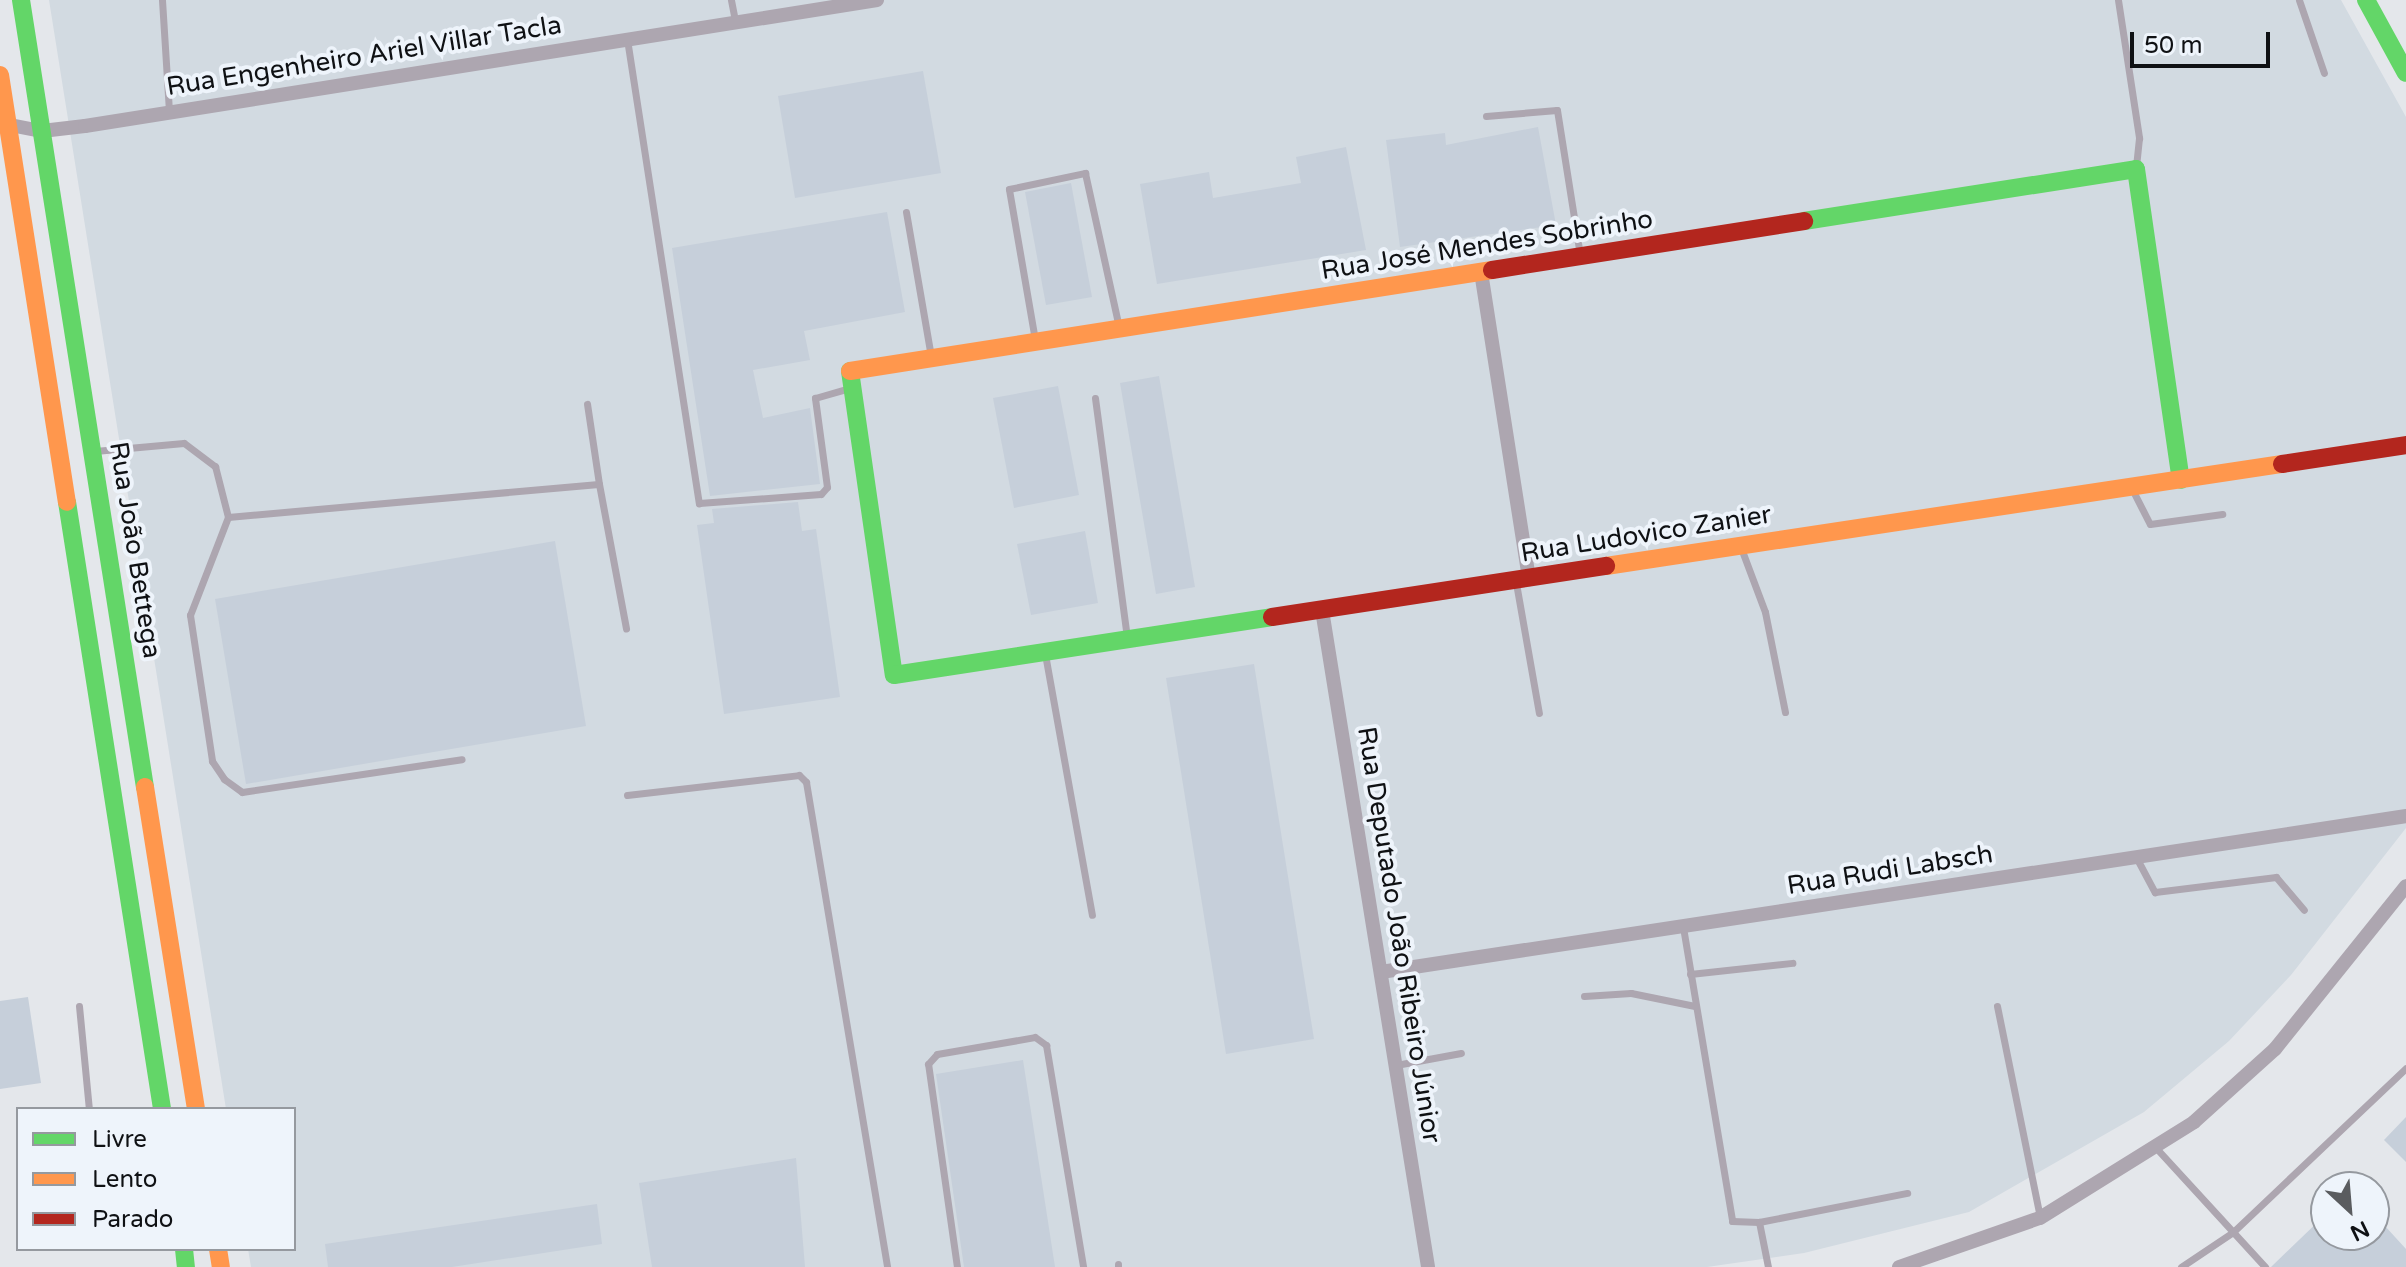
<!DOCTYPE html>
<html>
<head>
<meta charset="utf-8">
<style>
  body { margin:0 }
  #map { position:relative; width:2406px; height:1267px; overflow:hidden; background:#e4e7eb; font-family:"Varela Round",sans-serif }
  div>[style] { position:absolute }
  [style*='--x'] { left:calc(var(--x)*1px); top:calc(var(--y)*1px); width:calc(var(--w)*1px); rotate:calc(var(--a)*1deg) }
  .built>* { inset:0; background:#d2dae1 }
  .building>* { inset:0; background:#c6cfda }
  .lane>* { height:7px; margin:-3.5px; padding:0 3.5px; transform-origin:3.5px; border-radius:3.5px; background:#ada6b0 }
  .street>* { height:14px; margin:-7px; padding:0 7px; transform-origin:7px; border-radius:7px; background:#ada6b0 }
  .fast>* { height:18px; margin:-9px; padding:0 9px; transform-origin:9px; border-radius:9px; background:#63d668 }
  .slow>* { height:18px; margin:-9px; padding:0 9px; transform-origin:9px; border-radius:9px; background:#ff974d }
  .jam>* { height:18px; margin:-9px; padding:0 9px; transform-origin:9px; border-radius:9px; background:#b3261e }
  span { translate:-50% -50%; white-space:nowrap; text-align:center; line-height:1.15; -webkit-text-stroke:8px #eef4fb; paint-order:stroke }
  .street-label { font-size:26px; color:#0f1114 }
  .legend { position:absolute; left:16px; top:1107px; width:280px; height:144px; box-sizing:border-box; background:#eef4fb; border:2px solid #95999f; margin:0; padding:10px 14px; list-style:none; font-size:24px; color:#0f1114 }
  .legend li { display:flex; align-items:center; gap:16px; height:40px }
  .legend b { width:40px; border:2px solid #95999f }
  .north { position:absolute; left:2310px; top:1171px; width:80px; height:80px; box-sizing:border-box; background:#eef4fb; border:2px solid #95999f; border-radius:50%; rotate:154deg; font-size:22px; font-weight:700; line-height:32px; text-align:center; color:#0f1114 }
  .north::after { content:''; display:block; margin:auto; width:28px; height:36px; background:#5a5c5f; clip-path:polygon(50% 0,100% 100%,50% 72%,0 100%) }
  .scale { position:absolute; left:2130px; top:32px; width:140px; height:36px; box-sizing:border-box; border:4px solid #0f1114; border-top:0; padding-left:10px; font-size:24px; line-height:28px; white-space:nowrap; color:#0f1114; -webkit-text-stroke:6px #eef4fb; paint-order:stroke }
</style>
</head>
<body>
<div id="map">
  <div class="built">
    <i style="clip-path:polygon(49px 0,2341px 0,2406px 117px,2406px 828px,2291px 975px,2229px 1041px,2144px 1112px,1969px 1212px,1804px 1253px,1707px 1267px,251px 1267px,248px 1249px,294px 1249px,294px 1109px,226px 1109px)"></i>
  </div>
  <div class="building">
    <i style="clip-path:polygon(923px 71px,941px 173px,795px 198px,778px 96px)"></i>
    <i style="clip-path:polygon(1538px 127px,1556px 225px,1400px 247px,1386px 140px,1445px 133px,1446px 145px)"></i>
    <i style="clip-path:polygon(1346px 147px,1366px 250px,1157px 284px,1140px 184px,1209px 172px,1213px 198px,1301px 183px,1296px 157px)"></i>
    <i style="clip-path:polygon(1071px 183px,1092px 297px,1046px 305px,1025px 192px)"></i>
    <i style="clip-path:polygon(887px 212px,905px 312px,804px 331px,810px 360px,753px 370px,763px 418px,810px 408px,820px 484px,710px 496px,672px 248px)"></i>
    <i style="clip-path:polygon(1159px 376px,1195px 587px,1156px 594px,1120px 383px)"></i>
    <i style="clip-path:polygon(1058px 386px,1079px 495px,1014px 508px,993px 398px)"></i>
    <i style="clip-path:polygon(798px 502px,802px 531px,816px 529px,840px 697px,724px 714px,697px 525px,714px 523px,712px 509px)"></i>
    <i style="clip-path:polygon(1085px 531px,1098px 603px,1031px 615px,1017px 544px)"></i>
    <i style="clip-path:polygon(555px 541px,586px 726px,246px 784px,215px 599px)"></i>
    <i style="clip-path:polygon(1254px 664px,1314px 1039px,1226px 1054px,1166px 678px)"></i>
    <i style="clip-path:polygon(28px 997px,41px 1083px,0 1089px,0 1001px)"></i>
    <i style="clip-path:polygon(1023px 1060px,1055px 1267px,964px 1267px,936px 1074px)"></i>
    <i style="clip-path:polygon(2406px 1117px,2406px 1162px,2384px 1140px)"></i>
    <i style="clip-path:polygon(796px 1158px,805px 1267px,652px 1267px,639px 1183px)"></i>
    <i style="clip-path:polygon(597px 1204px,602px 1244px,452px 1267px,328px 1267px,325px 1244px)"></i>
    <i style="clip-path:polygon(2326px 1214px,2326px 1235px,2374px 1235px,2374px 1214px,2406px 1249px,2406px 1267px,2271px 1267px)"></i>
  </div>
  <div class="lane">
    <i style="--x:162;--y:0;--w:111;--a:86.4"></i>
    <i style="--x:731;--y:0;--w:21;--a:79"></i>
    <i style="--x:2118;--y:0;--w:140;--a:81.3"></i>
    <i style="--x:2139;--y:138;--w:30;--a:96"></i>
    <i style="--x:2299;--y:0;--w:77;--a:71.1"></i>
    <i style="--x:627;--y:39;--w:470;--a:81.2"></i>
    <i style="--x:699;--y:503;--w:122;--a:-4.2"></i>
    <i style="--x:821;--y:494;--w:9;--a:-49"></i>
    <i style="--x:827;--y:487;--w:90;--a:-97.7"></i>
    <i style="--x:815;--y:398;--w:33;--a:-16"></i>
    <i style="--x:1486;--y:116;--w:71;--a:-4.8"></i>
    <i style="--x:1557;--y:110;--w:147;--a:81"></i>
    <i style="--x:906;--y:212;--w:146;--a:80.2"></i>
    <i style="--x:1035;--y:340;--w:153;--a:-99.8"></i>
    <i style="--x:1009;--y:189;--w:78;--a:-11.9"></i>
    <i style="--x:1085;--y:173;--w:158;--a:77.6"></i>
    <i style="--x:1095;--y:398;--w:242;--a:82.4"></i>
    <i style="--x:95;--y:451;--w:89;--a:-5.1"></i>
    <i style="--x:184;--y:443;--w:39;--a:37"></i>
    <i style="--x:215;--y:466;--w:53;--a:75.7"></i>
    <i style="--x:228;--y:517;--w:372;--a:-5.1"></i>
    <i style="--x:599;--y:484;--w:81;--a:-98.5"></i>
    <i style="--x:599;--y:484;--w:147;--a:79.4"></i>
    <i style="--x:2132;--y:489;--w:39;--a:63"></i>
    <i style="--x:2150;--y:524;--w:73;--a:-7.9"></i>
    <i style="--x:228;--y:517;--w:105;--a:111.2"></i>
    <i style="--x:190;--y:615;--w:148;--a:81.4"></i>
    <i style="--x:212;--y:761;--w:22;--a:56"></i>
    <i style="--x:224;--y:779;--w:22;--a:36"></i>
    <i style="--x:242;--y:792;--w:222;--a:-8.5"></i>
    <i style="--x:1741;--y:548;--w:68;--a:69.4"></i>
    <i style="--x:1765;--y:612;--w:102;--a:78.7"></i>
    <i style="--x:1516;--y:583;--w:132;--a:80"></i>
    <i style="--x:1045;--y:654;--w:265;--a:79.8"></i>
    <i style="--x:627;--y:795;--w:173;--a:-6.6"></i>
    <i style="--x:799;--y:775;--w:10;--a:45"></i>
    <i style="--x:806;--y:782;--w:492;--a:80.5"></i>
    <i style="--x:2136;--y:857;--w:40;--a:62"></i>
    <i style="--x:2155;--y:892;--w:122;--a:-7.1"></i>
    <i style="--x:2276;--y:877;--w:43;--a:49.7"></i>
    <i style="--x:1683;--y:927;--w:298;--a:80.5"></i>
    <i style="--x:1732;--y:1221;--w:27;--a:2"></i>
    <i style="--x:1690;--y:974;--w:103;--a:-6.2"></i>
    <i style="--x:1584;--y:996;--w:47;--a:-3.7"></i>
    <i style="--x:1631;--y:993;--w:65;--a:11.5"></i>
    <i style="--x:79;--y:1006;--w:103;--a:84.5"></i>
    <i style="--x:1997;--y:1006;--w:216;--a:78.5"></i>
    <i style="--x:1396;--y:1065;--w:66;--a:-10.5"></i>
    <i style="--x:2157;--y:1149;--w:160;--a:47.5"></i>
    <i style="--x:1118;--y:1264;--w:3;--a:90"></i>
    <i style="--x:957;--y:1267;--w:205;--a:-98.1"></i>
    <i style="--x:928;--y:1064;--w:13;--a:-48"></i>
    <i style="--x:937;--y:1054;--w:99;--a:-9.8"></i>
    <i style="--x:1035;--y:1037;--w:14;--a:36"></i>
    <i style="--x:1046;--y:1045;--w:225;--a:80.5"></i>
    <i style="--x:1768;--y:1267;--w:46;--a:-101.3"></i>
    <i style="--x:1759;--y:1222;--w:151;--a:-11.1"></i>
    <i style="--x:2181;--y:1267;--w:63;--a:-33.9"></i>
    <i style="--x:2233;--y:1232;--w:238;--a:-43.5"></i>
  </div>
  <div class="street">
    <i style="--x:5;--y:124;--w:38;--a:11"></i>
    <i style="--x:42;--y:131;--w:43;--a:-6.6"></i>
    <i style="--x:85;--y:126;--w:802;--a:-9.04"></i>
    <i style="--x:1481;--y:272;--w:311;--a:81.1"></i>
    <i style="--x:1322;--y:610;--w:665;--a:80.83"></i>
    <i style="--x:1381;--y:972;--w:1037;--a:-8.65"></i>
    <i style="--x:1899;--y:1267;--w:149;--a:-19.2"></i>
    <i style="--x:2040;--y:1218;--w:181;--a:-31.9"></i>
    <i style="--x:2194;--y:1122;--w:109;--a:-42"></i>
    <i style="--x:2275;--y:1049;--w:209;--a:-51.2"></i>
  </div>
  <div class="fast">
    <i style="--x:21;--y:0;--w:797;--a:81.05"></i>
    <i style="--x:2366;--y:0;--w:83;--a:61.3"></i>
    <i style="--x:1804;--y:221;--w:336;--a:-8.9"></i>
    <i style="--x:2136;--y:169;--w:314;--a:81.8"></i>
    <i style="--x:850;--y:371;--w:307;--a:81.8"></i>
    <i style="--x:894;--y:675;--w:382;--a:-8.7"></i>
    <i style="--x:67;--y:502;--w:614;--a:81.1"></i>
    <i style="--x:184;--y:1249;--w:18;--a:84"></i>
  </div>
  <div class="slow">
    <i style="--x:0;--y:75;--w:432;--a:81.1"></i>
    <i style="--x:850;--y:371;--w:650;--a:-8.94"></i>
    <i style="--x:1606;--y:566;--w:684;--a:-8.58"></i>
    <i style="--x:145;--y:787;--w:326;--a:81"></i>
    <i style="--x:218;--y:1249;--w:18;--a:81"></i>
  </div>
  <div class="jam">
    <i style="--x:1492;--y:270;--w:316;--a:-8.9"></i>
    <i style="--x:2282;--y:464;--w:125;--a:-8.7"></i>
    <i style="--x:1272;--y:617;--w:338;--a:-8.7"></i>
  </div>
  <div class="street-label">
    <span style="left:364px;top:56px;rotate:-9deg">Rua Engenheiro Ariel Villar Tacla</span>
    <span style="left:1487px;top:245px;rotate:-9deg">Rua José Mendes Sobrinho</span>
    <span style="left:1646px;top:534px;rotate:-9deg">Rua Ludovico Zanier</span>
    <span style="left:135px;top:550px;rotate:81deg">Rua João Bettega</span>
    <span style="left:1890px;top:870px;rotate:-9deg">Rua Rudi Labsch</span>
    <span style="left:1399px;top:935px;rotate:81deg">Rua Deputado João Ribeiro Júnior</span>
  </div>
  <ul class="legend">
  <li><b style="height:10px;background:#63d668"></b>Livre</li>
  <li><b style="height:10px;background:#ff974d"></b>Lento</li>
  <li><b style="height:10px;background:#b3261e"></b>Parado</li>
  </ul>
  <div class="north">N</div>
  <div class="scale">50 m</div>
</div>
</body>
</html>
